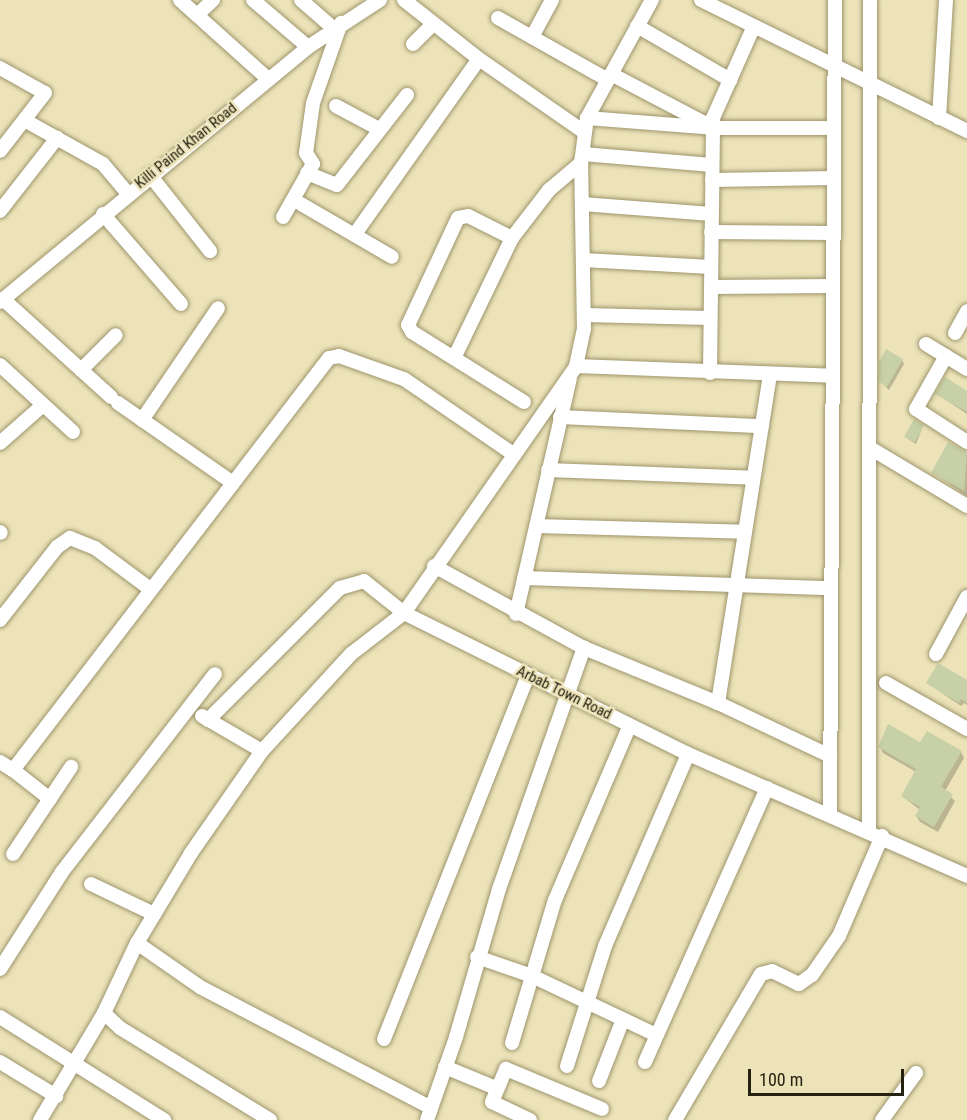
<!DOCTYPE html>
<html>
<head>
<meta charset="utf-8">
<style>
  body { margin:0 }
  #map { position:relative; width:967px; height:1120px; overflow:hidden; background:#ece3b9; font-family:"Roboto Condensed",sans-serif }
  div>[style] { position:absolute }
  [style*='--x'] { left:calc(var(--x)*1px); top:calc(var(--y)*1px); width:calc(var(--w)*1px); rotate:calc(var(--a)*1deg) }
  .shadow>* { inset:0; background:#0003 }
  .building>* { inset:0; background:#c7d0a7 }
  .roads { filter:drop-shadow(0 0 2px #9e956d) drop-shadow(0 0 2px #9e956d) }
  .minor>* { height:14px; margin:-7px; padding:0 7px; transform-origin:7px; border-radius:7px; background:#fff }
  span { translate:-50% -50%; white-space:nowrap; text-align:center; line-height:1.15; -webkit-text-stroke:5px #ece3b9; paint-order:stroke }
  .street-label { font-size:15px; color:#252212 }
  .scale { position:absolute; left:748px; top:1069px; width:156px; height:27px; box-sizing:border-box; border:3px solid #252212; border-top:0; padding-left:8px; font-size:18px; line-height:21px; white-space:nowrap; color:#252212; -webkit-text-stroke:4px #ece3b9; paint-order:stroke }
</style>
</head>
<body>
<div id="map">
  <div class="shadow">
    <i style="clip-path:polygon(902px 360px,904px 364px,889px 390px,880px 381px)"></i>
    <i style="clip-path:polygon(967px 391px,967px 414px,937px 394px)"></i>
    <i style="clip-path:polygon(923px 426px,916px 444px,908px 439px,906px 437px)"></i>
    <i style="clip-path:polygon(949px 444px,967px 454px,967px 496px,933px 473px)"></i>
    <i style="clip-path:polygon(967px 682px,967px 705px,964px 703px,961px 706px,927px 683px)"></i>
    <i style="clip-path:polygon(921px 744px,961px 752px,964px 758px,945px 791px,955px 801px,938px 832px,920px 822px,916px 816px,920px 810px,902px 796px,916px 772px,883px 753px,880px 747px)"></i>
  </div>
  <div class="building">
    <i style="clip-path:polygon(886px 349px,903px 359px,887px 387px,879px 382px,879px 362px)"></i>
    <i style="clip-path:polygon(945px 377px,967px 391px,967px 412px,935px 394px)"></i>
    <i style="clip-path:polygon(914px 419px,924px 425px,915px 442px,904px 437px)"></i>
    <i style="clip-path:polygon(948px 442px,967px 452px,964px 491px,931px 473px)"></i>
    <i style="clip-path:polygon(938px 663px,967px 680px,967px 703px,961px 699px,959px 703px,926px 683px)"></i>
    <i style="clip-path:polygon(888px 724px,920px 742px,927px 731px,962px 751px,941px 787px,953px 794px,934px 827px,915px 816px,920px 807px,901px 796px,916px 769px,878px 747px)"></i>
  </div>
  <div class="roads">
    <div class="minor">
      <i style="--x:180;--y:0;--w:118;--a:41.9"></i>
      <i style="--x:253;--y:0;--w:72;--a:40.5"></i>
      <i style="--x:301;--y:0;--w:43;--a:41.2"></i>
      <i style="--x:404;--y:0;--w:95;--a:38.2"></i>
      <i style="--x:479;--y:59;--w:128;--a:34.8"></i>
      <i style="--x:701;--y:0;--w:297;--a:26.2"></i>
      <i style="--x:197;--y:15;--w:22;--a:-43"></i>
      <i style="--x:498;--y:18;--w:126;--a:29.4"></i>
      <i style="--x:637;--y:26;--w:108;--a:30.1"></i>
      <i style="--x:532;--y:37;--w:42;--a:-61.6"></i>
      <i style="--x:413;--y:44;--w:28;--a:-45"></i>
      <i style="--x:0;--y:68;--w:51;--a:29.1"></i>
      <i style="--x:45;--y:93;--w:73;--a:127.8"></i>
      <i style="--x:611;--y:74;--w:110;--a:27.7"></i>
      <i style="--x:336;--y:106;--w:49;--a:28.1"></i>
      <i style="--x:587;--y:118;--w:126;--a:4.5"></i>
      <i style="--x:713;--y:128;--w:121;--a:0"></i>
      <i style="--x:939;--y:118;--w:118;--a:-86.6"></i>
      <i style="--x:26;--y:121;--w:88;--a:29.2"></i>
      <i style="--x:103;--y:164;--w:38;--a:50"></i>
      <i style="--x:583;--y:154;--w:129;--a:4.9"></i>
      <i style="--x:307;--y:173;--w:32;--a:22"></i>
      <i style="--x:337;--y:185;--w:114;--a:-52.1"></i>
      <i style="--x:150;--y:175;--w:97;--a:51.7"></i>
      <i style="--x:712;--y:180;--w:121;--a:-0.9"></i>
      <i style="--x:301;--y:204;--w:105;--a:30.2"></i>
      <i style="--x:582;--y:204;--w:130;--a:4.4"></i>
      <i style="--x:0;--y:211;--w:93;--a:-52"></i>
      <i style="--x:103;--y:214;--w:119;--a:49.1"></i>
      <i style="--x:283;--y:217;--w:61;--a:-60.5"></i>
      <i style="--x:313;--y:164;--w:13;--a:-122"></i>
      <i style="--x:306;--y:153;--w:50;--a:-82"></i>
      <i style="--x:313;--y:103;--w:85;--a:-70.7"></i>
      <i style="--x:711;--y:232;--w:122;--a:0.5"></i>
      <i style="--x:355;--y:234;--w:214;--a:-54.7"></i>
      <i style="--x:512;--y:238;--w:49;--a:-153.4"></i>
      <i style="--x:468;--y:216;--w:10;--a:169"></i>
      <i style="--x:458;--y:218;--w:118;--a:115"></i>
      <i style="--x:408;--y:325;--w:8;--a:60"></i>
      <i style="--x:412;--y:332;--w:132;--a:32"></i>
      <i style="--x:583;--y:260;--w:128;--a:3.1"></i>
      <i style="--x:711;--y:287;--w:122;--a:-0.5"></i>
      <i style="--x:3;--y:299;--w:146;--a:42.2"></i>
      <i style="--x:0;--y:302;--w:400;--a:-39.6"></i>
      <i style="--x:308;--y:47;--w:86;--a:-33.1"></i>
      <i style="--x:584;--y:315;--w:126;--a:1.4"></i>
      <i style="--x:955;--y:333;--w:25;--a:-61"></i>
      <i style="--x:926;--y:344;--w:48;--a:31.4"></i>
      <i style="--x:455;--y:356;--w:131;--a:-64.2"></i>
      <i style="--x:512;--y:238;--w:61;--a:-52.4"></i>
      <i style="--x:549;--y:190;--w:42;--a:-40.2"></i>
      <i style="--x:946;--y:356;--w:61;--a:119.5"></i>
      <i style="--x:916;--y:409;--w:61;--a:32.9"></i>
      <i style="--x:0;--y:365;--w:99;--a:42.5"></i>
      <i style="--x:576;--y:366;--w:256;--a:2.2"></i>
      <i style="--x:81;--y:370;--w:49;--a:-45"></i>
      <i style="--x:710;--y:373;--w:255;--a:-89.3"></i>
      <i style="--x:713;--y:118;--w:98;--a:-66"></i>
      <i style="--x:118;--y:403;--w:140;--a:34.8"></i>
      <i style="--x:560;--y:417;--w:202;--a:2.6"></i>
      <i style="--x:142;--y:420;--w:135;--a:-55.8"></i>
      <i style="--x:0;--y:443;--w:57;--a:-41.5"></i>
      <i style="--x:870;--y:448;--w:113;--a:30.9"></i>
      <i style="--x:548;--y:470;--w:205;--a:2.2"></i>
      <i style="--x:536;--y:526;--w:209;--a:1.6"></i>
      <i style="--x:0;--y:532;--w:1;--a:45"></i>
      <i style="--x:434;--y:566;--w:171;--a:28.7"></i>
      <i style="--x:584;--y:648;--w:145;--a:22.3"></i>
      <i style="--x:718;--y:703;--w:124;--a:25.3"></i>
      <i style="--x:524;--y:578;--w:307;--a:1.9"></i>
      <i style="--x:516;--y:614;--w:241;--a:-77.1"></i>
      <i style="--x:0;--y:620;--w:93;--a:-52"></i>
      <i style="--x:57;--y:547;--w:16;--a:-35"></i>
      <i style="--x:70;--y:538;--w:27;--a:22"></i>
      <i style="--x:95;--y:548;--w:69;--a:36.7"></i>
      <i style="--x:936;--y:654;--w:65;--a:-61.5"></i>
      <i style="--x:886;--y:683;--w:93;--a:29.6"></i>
      <i style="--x:718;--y:703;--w:333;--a:-81"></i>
      <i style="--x:202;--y:716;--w:69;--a:30.3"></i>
      <i style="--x:208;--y:720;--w:187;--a:-45"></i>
      <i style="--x:340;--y:588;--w:25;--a:-16"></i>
      <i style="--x:364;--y:581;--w:51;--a:38.7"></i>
      <i style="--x:404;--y:613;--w:317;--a:26.4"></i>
      <i style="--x:688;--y:754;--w:305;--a:23.6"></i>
      <i style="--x:0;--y:762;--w:15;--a:32"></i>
      <i style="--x:13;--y:770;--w:519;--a:-52.51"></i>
      <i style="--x:329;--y:358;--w:10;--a:-11"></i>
      <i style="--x:339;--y:356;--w:69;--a:19.5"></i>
      <i style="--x:404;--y:379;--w:132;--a:34.5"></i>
      <i style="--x:13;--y:770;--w:47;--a:38.1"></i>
      <i style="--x:830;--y:815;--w:815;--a:-89.65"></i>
      <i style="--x:869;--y:830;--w:830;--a:-89.93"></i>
      <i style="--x:13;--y:854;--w:105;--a:-56.3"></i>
      <i style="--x:91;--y:884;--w:70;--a:25.5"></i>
      <i style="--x:137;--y:943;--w:77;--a:34.9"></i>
      <i style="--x:200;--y:987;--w:261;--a:27.6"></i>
      <i style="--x:477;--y:957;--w:58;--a:19.1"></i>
      <i style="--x:532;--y:976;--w:137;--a:25.4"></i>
      <i style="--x:0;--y:969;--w:115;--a:-57.4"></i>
      <i style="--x:62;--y:872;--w:250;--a:-52.3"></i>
      <i style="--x:104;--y:1013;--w:22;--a:43"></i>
      <i style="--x:120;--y:1028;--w:176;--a:31.5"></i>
      <i style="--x:0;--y:1017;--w:194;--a:32.1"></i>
      <i style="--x:384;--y:1039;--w:391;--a:-68.4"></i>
      <i style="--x:512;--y:1043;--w:149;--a:-73.3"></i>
      <i style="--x:555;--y:900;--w:190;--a:-66.8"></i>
      <i style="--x:0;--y:1062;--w:66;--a:31.3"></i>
      <i style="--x:645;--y:1062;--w:300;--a:-66"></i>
      <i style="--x:567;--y:1066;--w:126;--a:-72.4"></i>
      <i style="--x:605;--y:946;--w:209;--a:-66.6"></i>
      <i style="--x:445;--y:1067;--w:55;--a:22.4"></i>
      <i style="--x:599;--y:1081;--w:66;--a:-68.8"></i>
      <i style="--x:40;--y:1120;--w:125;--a:-59.1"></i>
      <i style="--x:104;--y:1013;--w:77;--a:-64.8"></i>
      <i style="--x:137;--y:943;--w:105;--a:-59"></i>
      <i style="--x:191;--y:853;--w:124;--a:-55.2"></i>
      <i style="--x:262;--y:751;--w:132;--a:-47.5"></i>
      <i style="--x:351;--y:654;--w:67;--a:-37.7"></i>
      <i style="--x:404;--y:613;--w:301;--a:-55.1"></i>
      <i style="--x:576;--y:366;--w:38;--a:-78"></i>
      <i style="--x:584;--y:329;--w:166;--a:-91"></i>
      <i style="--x:581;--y:163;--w:45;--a:-82.4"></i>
      <i style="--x:587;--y:118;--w:135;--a:-61.2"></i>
      <i style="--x:427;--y:1120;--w:88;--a:-70.7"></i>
      <i style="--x:456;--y:1037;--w:154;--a:-73.8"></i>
      <i style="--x:499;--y:889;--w:256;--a:-70.6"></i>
      <i style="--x:530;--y:1120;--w:42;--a:-154.7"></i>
      <i style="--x:492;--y:1102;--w:36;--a:-67"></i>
      <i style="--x:506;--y:1069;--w:104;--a:22.6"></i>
      <i style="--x:675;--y:1120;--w:169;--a:-59.5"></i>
      <i style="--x:761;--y:974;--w:11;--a:-15"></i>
      <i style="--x:772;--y:971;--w:30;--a:26"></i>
      <i style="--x:799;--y:984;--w:16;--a:-35"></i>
      <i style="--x:812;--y:975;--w:47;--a:-55.3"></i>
      <i style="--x:839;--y:936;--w:109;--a:-66.7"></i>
      <i style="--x:882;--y:1120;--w:58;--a:-54.1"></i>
    </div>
  </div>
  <div class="street-label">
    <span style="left:186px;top:146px;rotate:-39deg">Killi Paind Khan Road</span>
    <span style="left:564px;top:693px;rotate:26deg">Arbab Town Road</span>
  </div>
  <div class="scale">100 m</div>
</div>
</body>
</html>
